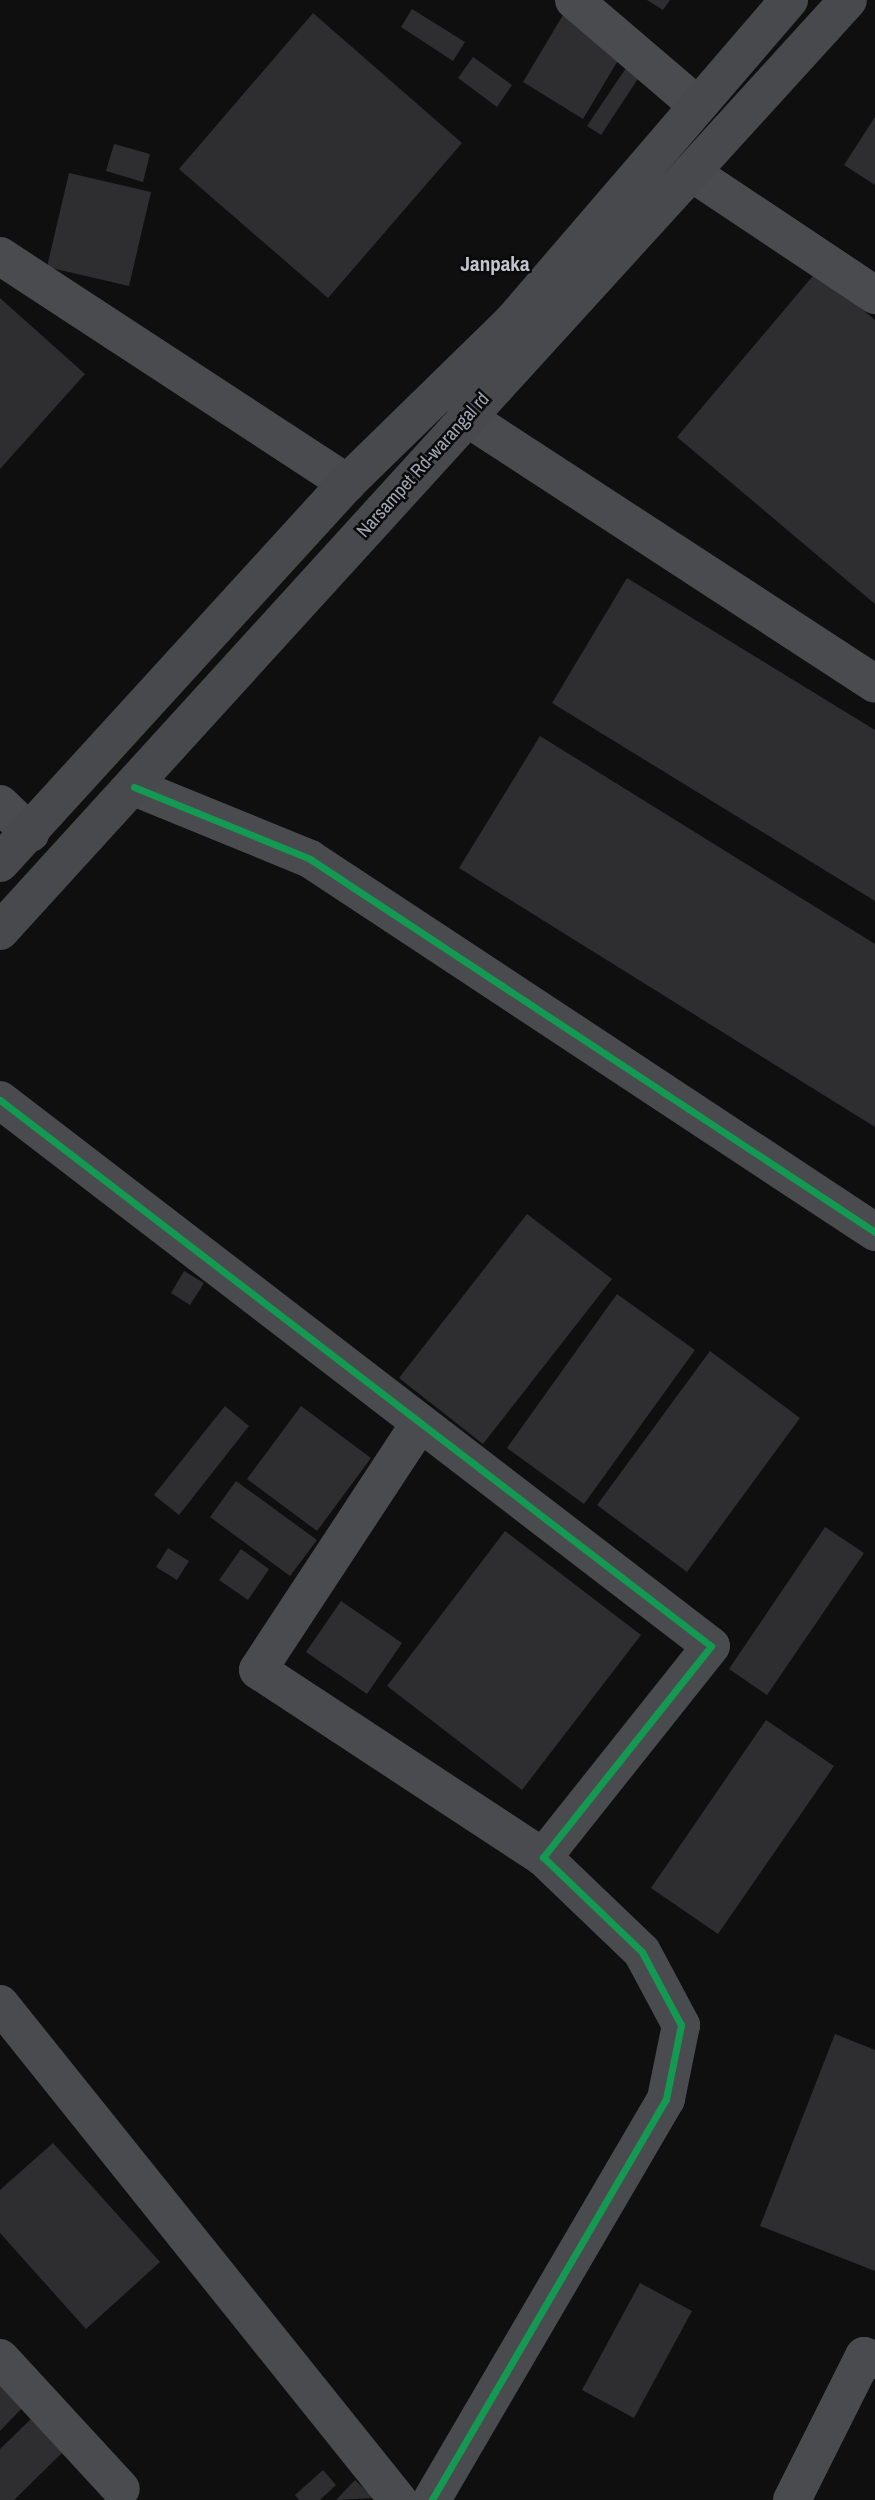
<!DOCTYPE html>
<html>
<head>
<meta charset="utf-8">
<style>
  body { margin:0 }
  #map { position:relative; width:875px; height:2500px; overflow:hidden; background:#0f0f10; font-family:"Archivo Narrow",sans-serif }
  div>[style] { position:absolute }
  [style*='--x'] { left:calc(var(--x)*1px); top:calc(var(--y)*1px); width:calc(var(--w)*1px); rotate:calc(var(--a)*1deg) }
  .building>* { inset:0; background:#2e2e30 }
  .minor>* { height:38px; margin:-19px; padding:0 19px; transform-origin:19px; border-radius:19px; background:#4a4b4f }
  .secondary>* { height:38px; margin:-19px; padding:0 19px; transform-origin:19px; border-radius:19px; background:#48494c }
  .cycleway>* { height:7px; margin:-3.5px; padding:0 3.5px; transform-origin:3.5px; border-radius:3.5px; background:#139951 }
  span { translate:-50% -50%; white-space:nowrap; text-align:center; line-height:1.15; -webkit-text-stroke:5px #0a0a0b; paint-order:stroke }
  .street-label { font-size:19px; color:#9fa6b2 }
  .neighbourhood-label { font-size:21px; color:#c0c5ce; font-weight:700 }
</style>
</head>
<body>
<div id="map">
  <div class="building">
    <i style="clip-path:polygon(647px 0,670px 0,663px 10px)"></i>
    <i style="clip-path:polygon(412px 9px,465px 42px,453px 61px,401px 27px)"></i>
    <i style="clip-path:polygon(313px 13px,462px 143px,328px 298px,179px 169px)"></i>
    <i style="clip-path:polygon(563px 15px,623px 52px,583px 119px,523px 82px)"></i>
    <i style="clip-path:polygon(473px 57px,512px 85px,497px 107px,458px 78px)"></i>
    <i style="clip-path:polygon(630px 62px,643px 71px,601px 135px,587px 126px)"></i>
    <i style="clip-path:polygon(875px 117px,875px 185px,844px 165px)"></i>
    <i style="clip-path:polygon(114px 144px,150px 154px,143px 182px,106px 171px)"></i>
    <i style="clip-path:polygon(69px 173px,151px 192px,129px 286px,47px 267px)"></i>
    <i style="clip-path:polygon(817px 271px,875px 320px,875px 604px,677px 437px)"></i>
    <i style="clip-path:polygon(0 298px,85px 374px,0 469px)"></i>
    <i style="clip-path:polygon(627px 578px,875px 730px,875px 901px,552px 703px)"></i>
    <i style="clip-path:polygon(540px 736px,875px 944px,875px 1127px,459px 868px)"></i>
    <i style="clip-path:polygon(527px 1214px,612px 1279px,483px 1444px,399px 1378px)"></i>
    <i style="clip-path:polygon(184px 1271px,204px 1283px,190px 1305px,171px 1293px)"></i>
    <i style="clip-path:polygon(617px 1294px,695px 1350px,584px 1504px,507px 1448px)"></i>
    <i style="clip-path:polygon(710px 1351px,800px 1418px,687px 1572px,597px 1505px)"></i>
    <i style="clip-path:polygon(225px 1406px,249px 1426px,179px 1515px,154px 1495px)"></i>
    <i style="clip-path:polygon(301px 1406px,371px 1458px,317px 1531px,247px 1479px)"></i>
    <i style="clip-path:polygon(236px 1481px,317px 1540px,290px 1576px,210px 1517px)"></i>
    <i style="clip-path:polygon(825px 1527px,864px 1553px,767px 1695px,729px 1669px)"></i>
    <i style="clip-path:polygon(505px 1531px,641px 1635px,522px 1790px,387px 1686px)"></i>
    <i style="clip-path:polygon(168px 1548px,189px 1561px,177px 1580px,156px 1567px)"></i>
    <i style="clip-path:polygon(241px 1549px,269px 1569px,248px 1600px,219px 1580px)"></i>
    <i style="clip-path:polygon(341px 1601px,402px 1643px,367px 1694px,306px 1652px)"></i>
    <i style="clip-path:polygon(766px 1720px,834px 1766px,718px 1934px,651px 1888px)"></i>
    <i style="clip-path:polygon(835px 2034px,875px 2050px,875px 2271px,760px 2226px)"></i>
    <i style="clip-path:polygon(53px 2143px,160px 2262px,86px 2329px,0 2233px,0 2190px)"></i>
    <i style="clip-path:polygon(640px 2283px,692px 2311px,634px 2418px,582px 2390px)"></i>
    <i style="clip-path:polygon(0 2377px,27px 2403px,0 2431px)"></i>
    <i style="clip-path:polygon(33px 2417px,65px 2450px,14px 2500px,0 2500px,0 2449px)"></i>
    <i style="clip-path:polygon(323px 2470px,336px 2485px,320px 2500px,299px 2500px,295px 2495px)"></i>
    <i style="clip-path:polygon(355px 2480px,374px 2498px,336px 2500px)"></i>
  </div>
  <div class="minor">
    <i style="--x:574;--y:0;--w:162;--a:40.5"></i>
    <i style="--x:692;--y:173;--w:220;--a:33.7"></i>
    <i style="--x:0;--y:256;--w:415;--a:33.2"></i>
    <i style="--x:466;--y:417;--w:488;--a:33.1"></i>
    <i style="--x:134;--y:787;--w:190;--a:22.2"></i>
    <i style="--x:310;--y:859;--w:677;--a:33.43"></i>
    <i style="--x:0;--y:804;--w:42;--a:44"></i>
    <i style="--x:0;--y:1100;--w:896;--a:37.52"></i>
    <i style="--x:711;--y:1646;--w:270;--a:128.5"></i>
    <i style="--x:543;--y:1857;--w:137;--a:43.8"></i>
    <i style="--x:642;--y:1952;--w:83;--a:61.9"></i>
    <i style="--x:681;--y:2025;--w:76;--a:101.5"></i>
    <i style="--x:666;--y:2099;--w:464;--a:120.3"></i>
    <i style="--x:420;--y:1423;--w:295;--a:123.3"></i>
    <i style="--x:258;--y:1670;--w:341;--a:33.3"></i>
    <i style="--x:0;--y:2004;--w:636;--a:51.26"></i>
    <i style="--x:0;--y:2358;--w:178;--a:47.3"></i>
    <i style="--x:792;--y:2500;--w:161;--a:-63.4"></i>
    <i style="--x:864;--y:2356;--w:12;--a:20"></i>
  </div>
  <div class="secondary">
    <i style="--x:0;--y:863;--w:515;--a:-47.6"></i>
    <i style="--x:347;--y:483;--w:231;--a:-44.3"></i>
    <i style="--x:512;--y:322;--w:425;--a:-49.3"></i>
    <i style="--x:0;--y:931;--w:1259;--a:-47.67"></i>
  </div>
  <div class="cycleway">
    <i style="--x:134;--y:787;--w:190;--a:22.2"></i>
    <i style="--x:310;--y:859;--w:677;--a:33.43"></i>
    <i style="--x:0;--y:1100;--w:896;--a:37.52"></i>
    <i style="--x:711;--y:1646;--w:270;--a:128.5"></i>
    <i style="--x:543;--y:1857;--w:137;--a:43.8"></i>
    <i style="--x:642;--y:1952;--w:83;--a:61.9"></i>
    <i style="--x:681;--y:2025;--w:76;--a:101.5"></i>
    <i style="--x:666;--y:2099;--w:464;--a:120.3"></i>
  </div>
  <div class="street-label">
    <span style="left:423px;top:465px;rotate:-48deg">Narsampet Rd-warangal rd</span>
  </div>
  <div class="neighbourhood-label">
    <span style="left:495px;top:264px">Janpaka</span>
  </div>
</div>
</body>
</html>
